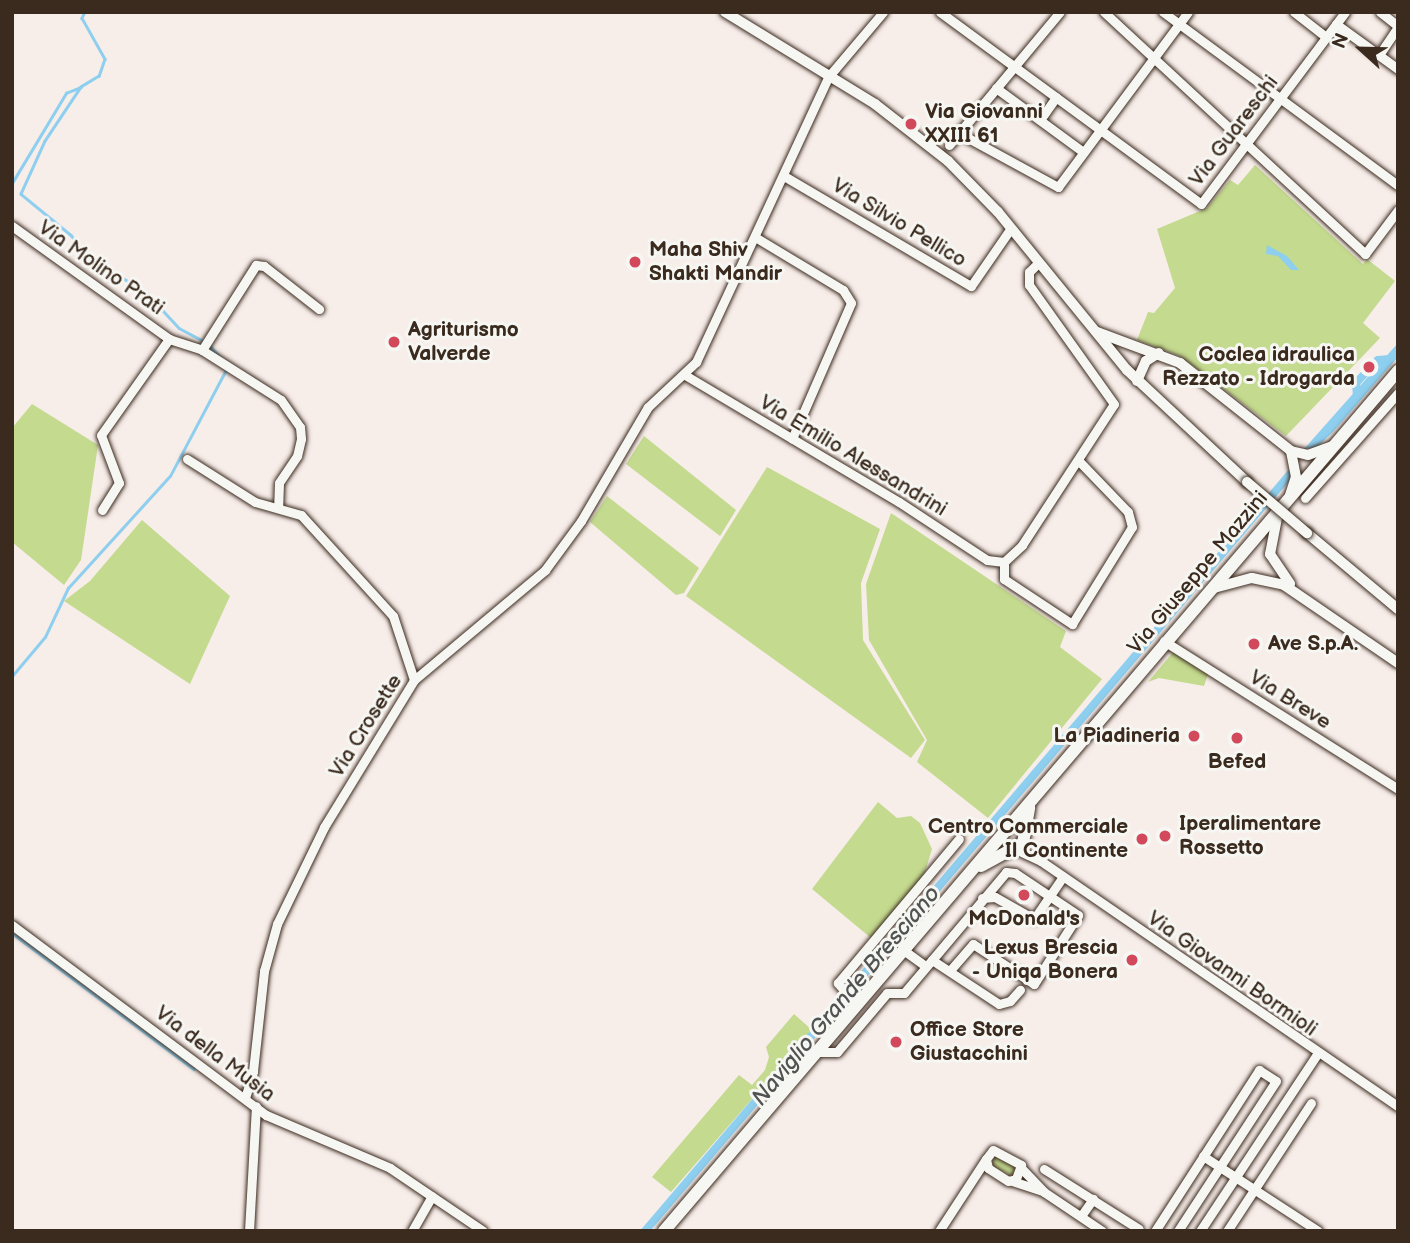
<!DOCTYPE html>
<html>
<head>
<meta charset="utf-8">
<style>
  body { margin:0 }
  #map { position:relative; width:1410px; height:1243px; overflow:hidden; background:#f7ede9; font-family:"Balsamiq Sans",sans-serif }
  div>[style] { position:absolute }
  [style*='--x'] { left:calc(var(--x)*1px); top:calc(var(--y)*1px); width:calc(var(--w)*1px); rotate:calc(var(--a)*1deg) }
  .green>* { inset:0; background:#c4da8f }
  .water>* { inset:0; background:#8ecfef }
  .stream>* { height:2.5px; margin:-1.25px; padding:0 1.25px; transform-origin:1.25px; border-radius:1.25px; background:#8ecfef }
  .canal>* { height:8px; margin:-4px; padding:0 4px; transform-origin:4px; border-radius:4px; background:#8ecfef }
  .roads { filter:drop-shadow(0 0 2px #3b2a1e) drop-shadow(0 0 2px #3b2a1e) }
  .minor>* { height:9px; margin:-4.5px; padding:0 4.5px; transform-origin:4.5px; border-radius:4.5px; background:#f6f6f2 }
  .tertiary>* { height:10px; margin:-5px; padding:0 5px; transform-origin:5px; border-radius:5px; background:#f6f6f2 }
  .secondary>* { height:12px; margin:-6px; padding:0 6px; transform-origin:6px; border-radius:6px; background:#f6f6f2 }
  .bridges { filter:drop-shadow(0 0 2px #3b2a1e) drop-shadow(0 0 2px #3b2a1e) }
  .tertiary-bridge>* { height:10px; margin:-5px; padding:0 5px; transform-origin:5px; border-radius:5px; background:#f6f6f2 }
  .dots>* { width:19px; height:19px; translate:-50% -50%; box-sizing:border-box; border:4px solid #f6f6f2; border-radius:50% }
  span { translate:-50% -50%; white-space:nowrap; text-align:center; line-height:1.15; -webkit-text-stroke:6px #f6f6f2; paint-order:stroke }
  .poi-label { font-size:21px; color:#3b2a1e; font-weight:700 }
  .left { translate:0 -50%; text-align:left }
  .right { translate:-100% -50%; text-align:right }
  .street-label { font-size:21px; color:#3b2a1e }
  .water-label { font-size:23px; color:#505352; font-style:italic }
  .frame { position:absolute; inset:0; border:14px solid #3b2a1e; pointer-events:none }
  .north { position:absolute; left:1326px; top:14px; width:70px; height:70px; -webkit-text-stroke:5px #f6f6f2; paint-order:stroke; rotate:292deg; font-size:19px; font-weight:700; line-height:28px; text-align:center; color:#3b2a1e }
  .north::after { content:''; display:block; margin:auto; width:24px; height:32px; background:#3b2a1e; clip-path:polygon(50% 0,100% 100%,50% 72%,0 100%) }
</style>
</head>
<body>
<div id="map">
  <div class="green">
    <i style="clip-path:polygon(1255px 165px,1363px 264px,1367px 259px,1395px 281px,1363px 323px,1380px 338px,1286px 436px,1180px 356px,1137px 340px,1148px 312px,1154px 313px,1175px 288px,1157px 229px,1207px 208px,1230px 180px,1238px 185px)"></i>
    <i style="clip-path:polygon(32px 404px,98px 445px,81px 560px,64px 585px,12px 542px,12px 428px)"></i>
    <i style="clip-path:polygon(644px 436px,736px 510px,720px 536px,626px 464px)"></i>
    <i style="clip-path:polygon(767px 467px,880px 529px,861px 583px,863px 640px,925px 740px,911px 758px,686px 596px)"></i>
    <i style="clip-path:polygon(607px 496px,699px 568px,684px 593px,676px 595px,590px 522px)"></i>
    <i style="clip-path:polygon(891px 513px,1066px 631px,1060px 647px,1102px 679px,988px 818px,917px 762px,927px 740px,869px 640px,866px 584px)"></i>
    <i style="clip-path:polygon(142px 520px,230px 596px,190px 684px,64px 601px,90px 581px)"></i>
    <i style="clip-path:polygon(1174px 651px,1208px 674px,1204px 686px,1159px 678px,1148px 682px)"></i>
    <i style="clip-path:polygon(878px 802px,897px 818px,911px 816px,920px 823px,932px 849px,924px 875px,871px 938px,812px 889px)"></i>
    <i style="clip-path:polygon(794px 1014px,812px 1030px,671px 1192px,652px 1177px,739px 1075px,752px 1085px,765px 1070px,769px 1057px,766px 1047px)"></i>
    <i style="clip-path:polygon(995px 1155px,1017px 1167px,1013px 1176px,992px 1166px)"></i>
  </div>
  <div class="water">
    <i style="clip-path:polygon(1267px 245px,1287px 256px,1299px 270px,1291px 270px,1278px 256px,1266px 254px)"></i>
    <i style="clip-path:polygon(1398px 343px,1398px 357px,1333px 432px,1317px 447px,1304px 449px)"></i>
  </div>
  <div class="stream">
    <i style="--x:85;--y:12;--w:7;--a:117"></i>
    <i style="--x:82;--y:18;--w:47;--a:60.7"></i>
    <i style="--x:105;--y:59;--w:18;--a:109"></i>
    <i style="--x:99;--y:76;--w:21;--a:149"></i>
    <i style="--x:81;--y:87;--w:65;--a:123.7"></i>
    <i style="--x:45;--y:141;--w:58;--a:114.4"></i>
    <i style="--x:21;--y:194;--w:65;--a:39.4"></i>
    <i style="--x:71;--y:235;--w:25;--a:53"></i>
    <i style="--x:86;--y:255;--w:62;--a:31.9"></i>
    <i style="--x:12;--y:183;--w:105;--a:-59"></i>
    <i style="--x:66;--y:93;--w:16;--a:-22"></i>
    <i style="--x:145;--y:291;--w:50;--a:47.4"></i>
    <i style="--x:179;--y:328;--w:34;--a:28"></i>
    <i style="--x:209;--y:344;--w:17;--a:50"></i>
    <i style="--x:12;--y:676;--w:51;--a:-49.8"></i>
    <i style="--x:45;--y:637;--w:54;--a:-64.9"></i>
    <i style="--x:68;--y:588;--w:151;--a:-47.7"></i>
    <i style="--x:170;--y:476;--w:122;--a:-62.2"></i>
    <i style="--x:12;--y:933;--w:227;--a:36.8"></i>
  </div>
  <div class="canal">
    <i style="--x:1357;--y:397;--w:14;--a:-94"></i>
    <i style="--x:1356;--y:383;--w:21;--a:-47"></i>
    <i style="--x:1370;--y:368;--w:11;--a:-45"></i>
    <i style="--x:1378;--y:360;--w:12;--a:-5"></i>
    <i style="--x:645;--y:1231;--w:996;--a:-49.56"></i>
  </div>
  <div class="roads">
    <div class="minor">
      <i style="--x:940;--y:12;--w:324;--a:36.3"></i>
      <i style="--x:1201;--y:204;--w:240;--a:-53.1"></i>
      <i style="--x:1104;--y:12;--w:356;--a:42.8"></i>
      <i style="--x:1365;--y:254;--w:55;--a:-53.1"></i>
      <i style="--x:1163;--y:12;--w:292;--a:36.4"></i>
      <i style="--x:1294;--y:12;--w:41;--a:38"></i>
      <i style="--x:1380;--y:12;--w:23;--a:38"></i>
      <i style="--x:1336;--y:24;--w:77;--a:36"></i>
      <i style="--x:1379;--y:55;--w:34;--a:-56"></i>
      <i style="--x:996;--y:88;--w:108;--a:36.3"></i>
      <i style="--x:1040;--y:120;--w:28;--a:-55"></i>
      <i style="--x:959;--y:133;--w:113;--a:28.6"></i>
      <i style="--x:1058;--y:187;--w:218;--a:-53.4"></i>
      <i style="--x:949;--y:145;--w:173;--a:-50.2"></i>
      <i style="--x:784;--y:176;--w:217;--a:30.5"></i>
      <i style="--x:971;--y:286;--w:70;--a:-55.4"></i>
      <i style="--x:12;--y:226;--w:193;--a:35.7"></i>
      <i style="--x:169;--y:339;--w:35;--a:18"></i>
      <i style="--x:202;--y:350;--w:93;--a:32.3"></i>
      <i style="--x:281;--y:400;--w:33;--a:55"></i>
      <i style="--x:300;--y:427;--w:12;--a:85"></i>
      <i style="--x:301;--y:439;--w:17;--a:103"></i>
      <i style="--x:297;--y:456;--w:32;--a:124"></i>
      <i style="--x:279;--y:483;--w:23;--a:92"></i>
      <i style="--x:755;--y:237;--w:103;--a:31.1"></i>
      <i style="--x:843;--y:290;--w:15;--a:58"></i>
      <i style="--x:851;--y:303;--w:148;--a:113.5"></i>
      <i style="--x:202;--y:350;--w:101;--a:-57.6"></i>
      <i style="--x:256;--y:265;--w:8;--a:7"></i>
      <i style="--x:264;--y:266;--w:70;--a:38"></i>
      <i style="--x:685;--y:375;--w:249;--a:30.7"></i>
      <i style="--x:899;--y:502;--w:105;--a:33.4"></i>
      <i style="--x:987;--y:560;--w:17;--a:7"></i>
      <i style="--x:1004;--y:562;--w:25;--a:-43"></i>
      <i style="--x:1022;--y:545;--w:168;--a:-56.9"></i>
      <i style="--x:1114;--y:404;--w:146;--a:-125.5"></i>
      <i style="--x:1029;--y:285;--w:13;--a:-90"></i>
      <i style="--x:1029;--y:272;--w:14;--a:-45"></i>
      <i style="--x:187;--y:459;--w:80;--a:32.3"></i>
      <i style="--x:255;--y:502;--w:48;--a:15.8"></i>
      <i style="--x:301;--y:515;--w:137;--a:47.7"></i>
      <i style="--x:393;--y:616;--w:67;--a:71.8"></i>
      <i style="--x:1305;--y:498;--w:140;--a:-48.5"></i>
      <i style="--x:102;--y:510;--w:32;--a:-58"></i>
      <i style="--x:119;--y:483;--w:51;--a:-110.6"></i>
      <i style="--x:101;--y:435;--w:118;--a:-54.7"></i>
      <i style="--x:1004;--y:562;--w:17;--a:90"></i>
      <i style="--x:1004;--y:579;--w:82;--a:33.5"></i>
      <i style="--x:1072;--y:624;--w:114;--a:-58.3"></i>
      <i style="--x:1132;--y:527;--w:16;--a:-105"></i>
      <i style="--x:1128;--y:512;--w:71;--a:-133.9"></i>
      <i style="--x:1164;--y:641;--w:277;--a:32.3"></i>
      <i style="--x:1015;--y:849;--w:29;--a:25"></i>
      <i style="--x:1041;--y:861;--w:433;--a:34.5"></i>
      <i style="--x:982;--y:898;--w:13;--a:-4"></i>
      <i style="--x:995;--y:897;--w:45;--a:29.4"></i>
      <i style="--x:1034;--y:919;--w:50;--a:-55.7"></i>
      <i style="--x:12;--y:925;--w:317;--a:36.8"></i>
      <i style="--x:266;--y:1115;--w:135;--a:23.1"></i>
      <i style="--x:390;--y:1168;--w:112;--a:34.1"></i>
      <i style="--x:902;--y:949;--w:29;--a:36"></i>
      <i style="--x:932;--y:960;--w:115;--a:-49.9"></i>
      <i style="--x:1006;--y:872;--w:9;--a:6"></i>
      <i style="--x:1015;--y:873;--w:76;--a:33.7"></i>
      <i style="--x:1078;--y:915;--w:82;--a:122.5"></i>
      <i style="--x:1034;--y:984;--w:73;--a:-146.7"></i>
      <i style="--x:973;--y:944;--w:35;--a:131"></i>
      <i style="--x:856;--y:1004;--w:28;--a:-131"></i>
      <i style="--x:838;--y:983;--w:188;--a:-50"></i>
      <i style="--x:816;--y:1052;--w:21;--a:0"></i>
      <i style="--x:837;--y:1052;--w:77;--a:-49.7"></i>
      <i style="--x:887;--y:993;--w:17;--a:0"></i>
      <i style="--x:904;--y:993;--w:43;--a:-49.7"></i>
      <i style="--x:932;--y:960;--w:80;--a:33.3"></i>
      <i style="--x:999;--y:1004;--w:11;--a:-15"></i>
      <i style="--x:1010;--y:1001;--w:15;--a:-48"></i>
      <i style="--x:245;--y:1098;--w:28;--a:-73"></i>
      <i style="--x:253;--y:1071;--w:101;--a:-83.7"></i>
      <i style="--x:264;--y:971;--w:49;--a:-74.5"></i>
      <i style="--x:277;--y:924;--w:108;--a:-64.1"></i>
      <i style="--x:324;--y:827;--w:172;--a:-58.5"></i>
      <i style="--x:414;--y:680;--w:171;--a:-40"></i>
      <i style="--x:545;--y:570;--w:61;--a:-53.7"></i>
      <i style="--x:581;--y:521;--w:132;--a:-59.6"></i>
      <i style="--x:648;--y:407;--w:66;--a:-43.2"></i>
      <i style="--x:696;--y:362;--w:315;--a:-65.1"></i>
      <i style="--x:829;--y:76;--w:84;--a:-49.8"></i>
      <i style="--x:993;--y:1150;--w:32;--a:28"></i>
      <i style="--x:1021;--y:1165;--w:15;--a:110"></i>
      <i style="--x:1016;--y:1179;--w:8;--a:166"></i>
      <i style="--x:1008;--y:1181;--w:24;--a:-147"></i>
      <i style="--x:988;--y:1168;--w:9;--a:-103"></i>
      <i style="--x:986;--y:1159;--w:11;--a:-52"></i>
      <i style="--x:1203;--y:1156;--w:137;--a:33.1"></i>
      <i style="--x:1022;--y:1169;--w:32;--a:46"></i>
      <i style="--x:1044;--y:1192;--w:70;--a:33.9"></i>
      <i style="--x:1044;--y:1169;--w:112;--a:32.3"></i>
      <i style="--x:1012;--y:1181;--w:32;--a:18"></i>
      <i style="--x:1081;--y:1216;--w:21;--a:-55"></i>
      <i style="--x:249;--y:1231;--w:125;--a:-86.8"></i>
      <i style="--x:412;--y:1231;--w:40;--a:-60.3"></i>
      <i style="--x:939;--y:1231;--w:86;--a:-56.9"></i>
      <i style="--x:1155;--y:1231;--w:192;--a:-57.1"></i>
      <i style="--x:1259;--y:1070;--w:20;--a:33"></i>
      <i style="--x:1276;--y:1081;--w:179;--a:123.2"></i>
      <i style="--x:1200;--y:1231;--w:212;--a:-56.5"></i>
      <i style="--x:1227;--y:1231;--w:153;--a:-56.7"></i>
    </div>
    <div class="tertiary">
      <i style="--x:725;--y:12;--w:176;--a:31.5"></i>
      <i style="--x:875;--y:104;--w:93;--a:38"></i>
      <i style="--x:948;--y:161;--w:71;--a:45.6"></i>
      <i style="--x:998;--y:212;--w:204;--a:50.8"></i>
      <i style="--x:1127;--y:370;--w:164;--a:43"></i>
      <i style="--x:1097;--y:332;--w:89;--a:20.5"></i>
      <i style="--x:1180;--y:363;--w:142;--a:38.4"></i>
      <i style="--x:1291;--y:451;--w:17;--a:13"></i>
      <i style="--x:1308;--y:455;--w:27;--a:-20"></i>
      <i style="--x:1137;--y:381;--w:22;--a:-66"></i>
      <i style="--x:1146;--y:361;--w:15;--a:-32"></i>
      <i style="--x:1290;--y:495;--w:19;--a:-72"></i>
      <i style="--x:1296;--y:477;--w:26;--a:-101"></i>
      <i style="--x:1278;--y:513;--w:42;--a:101"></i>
      <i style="--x:1270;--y:554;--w:36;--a:56"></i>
      <i style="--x:1307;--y:533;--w:119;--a:39.9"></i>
      <i style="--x:1214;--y:588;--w:39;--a:-15"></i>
      <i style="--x:1252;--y:578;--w:33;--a:12"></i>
      <i style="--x:1284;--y:585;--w:138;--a:34.4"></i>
    </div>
    <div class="secondary">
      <i style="--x:981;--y:866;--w:48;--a:-28.7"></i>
      <i style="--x:1023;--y:843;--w:36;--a:-80"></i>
      <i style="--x:664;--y:1231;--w:1131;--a:-49.52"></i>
    </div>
  </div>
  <div class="bridges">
    <div class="tertiary-bridge">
      <i style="--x:1247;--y:482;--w:79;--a:40.4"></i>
    </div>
  </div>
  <div class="dots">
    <i style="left:911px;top:124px;background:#d1495b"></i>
    <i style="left:635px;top:262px;background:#d1495b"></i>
    <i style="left:394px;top:342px;background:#d1495b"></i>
    <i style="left:1369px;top:367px;background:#d1495b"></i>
    <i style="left:1254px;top:644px;background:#d1495b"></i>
    <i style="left:1194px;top:736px;background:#d1495b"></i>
    <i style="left:1237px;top:738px;background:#d1495b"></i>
    <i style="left:1165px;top:836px;background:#d1495b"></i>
    <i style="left:1142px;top:839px;background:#d1495b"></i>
    <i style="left:1024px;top:895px;background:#d1495b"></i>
    <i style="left:1132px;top:960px;background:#d1495b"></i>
    <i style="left:896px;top:1042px;background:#d1495b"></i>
  </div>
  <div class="poi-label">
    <span class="left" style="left:925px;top:124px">Via Giovanni<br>XXIII 61</span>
    <span class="left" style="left:649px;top:262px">Maha Shiv<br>Shakti Mandir</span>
    <span class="left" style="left:408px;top:342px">Agriturismo<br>Valverde</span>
    <span class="right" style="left:1355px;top:367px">Coclea idraulica<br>Rezzato - Idrogarda</span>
    <span class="left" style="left:1268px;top:644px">Ave S.p.A.</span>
    <span class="right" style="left:1180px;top:736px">La Piadineria</span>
    <span style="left:1237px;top:762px">Befed</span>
    <span class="left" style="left:1179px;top:836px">Iperalimentare<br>Rossetto</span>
    <span class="right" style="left:1128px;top:839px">Centro Commerciale<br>Il Continente</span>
    <span style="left:1024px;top:919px">McDonald's</span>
    <span class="right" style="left:1118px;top:960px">Lexus Brescia<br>- Uniqa Bonera</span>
    <span class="left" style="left:910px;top:1042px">Office Store<br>Giustacchini</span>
  </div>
  <div class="street-label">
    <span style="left:1234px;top:131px;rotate:-53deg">Via Guareschi</span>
    <span style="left:899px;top:223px;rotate:31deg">Via Silvio Pellico</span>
    <span style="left:101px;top:268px;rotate:35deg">Via Molino Prati</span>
    <span style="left:853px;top:456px;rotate:31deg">Via Emilio Alessandrini</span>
    <span style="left:1198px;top:573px;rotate:-50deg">Via Giuseppe Mazzini</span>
    <span style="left:1290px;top:700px;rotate:32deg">Via Breve</span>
    <span style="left:366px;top:726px;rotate:-58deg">Via Crosette</span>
    <span style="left:1232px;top:974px;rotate:35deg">Via Giovanni Bormioli</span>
    <span style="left:215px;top:1054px;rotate:37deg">Via della Musia</span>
  </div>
  <div class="water-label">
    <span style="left:846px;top:996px;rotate:-50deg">Naviglio Grande Bresciano</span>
  </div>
  <div class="frame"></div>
  <div class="north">N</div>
</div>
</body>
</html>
